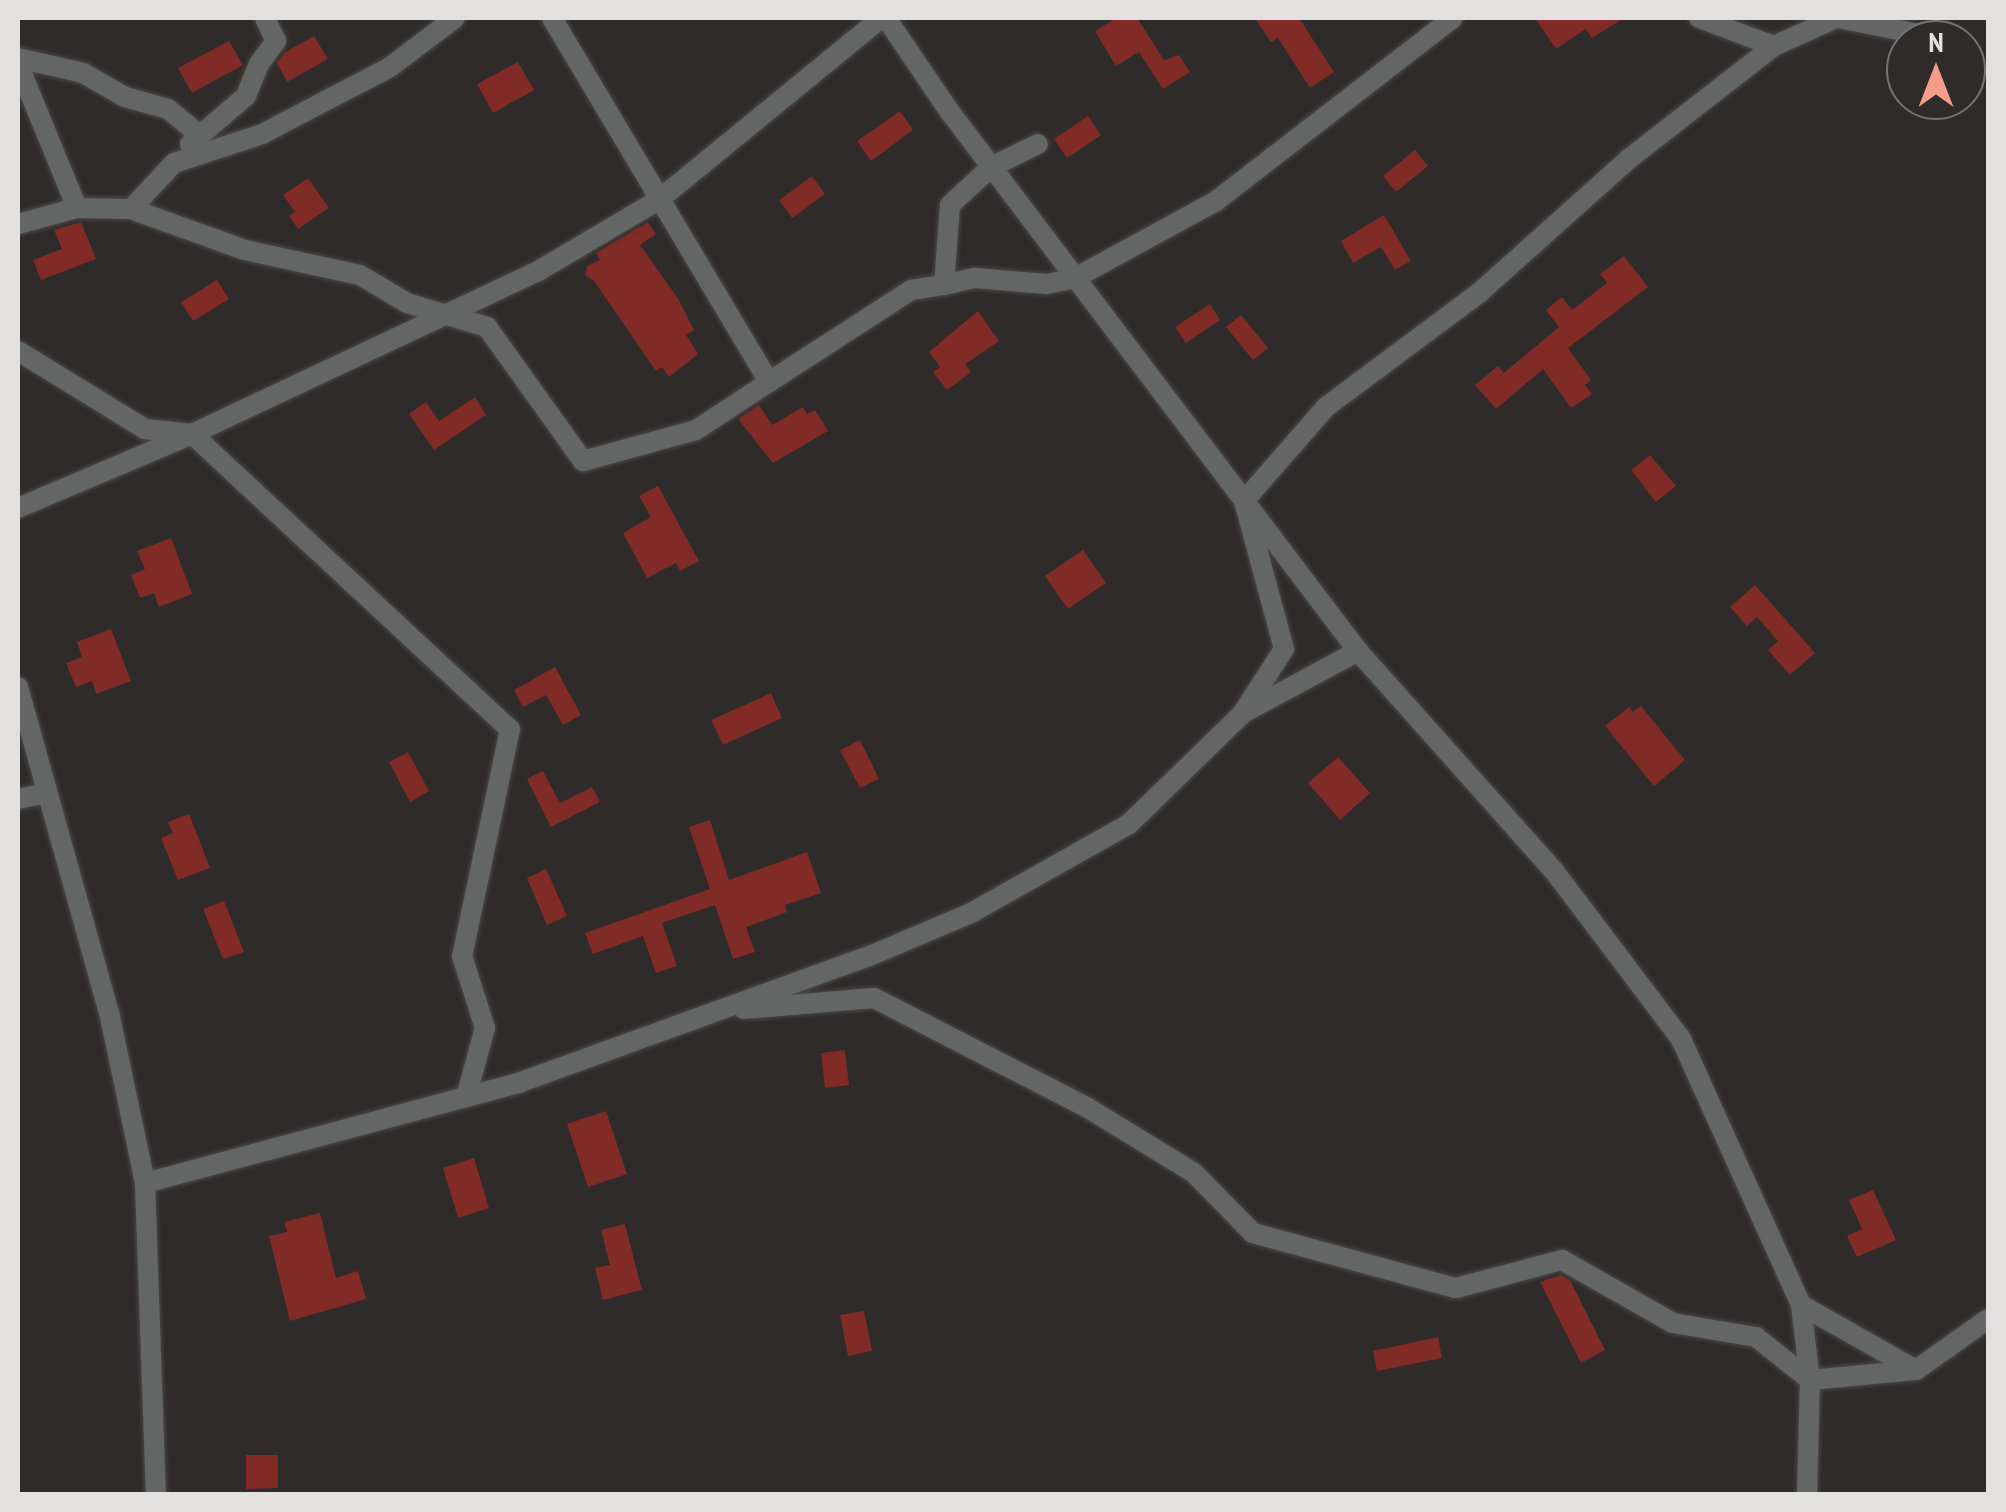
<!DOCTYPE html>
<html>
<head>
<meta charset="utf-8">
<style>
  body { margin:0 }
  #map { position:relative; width:2006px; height:1512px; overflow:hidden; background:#2e2b2a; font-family:"PT Sans Narrow",sans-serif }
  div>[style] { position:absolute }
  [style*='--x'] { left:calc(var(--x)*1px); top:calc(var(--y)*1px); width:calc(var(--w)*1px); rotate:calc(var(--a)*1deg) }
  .building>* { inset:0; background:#802b25 }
  .roads { filter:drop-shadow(0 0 2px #4b4847) drop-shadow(0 0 2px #4b4847) }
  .minor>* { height:20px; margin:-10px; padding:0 10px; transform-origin:10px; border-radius:10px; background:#646666 }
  span { translate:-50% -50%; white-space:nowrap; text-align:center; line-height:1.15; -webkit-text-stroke:10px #2e2b2a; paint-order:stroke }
  .frame { position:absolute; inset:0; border:20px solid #e3e1e0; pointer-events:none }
  .north { position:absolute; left:1886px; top:20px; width:100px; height:100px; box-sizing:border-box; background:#2e2b2a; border:2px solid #767473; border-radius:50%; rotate:0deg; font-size:28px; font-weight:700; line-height:40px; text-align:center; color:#e3e1e0 }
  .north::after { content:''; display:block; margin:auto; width:35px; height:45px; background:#f49e89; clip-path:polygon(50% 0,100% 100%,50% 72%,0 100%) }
</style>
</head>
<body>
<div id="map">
  <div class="building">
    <i style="clip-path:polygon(1116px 18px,1137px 18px,1164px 60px,1179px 55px,1190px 72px,1163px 89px,1139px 52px,1116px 66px,1095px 31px)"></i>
    <i style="clip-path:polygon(1255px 18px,1299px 18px,1334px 72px,1310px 88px,1278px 38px,1271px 42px)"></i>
    <i style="clip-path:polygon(1535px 18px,1624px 18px,1592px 38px,1586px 29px,1556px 49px)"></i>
    <i style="clip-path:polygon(314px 36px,328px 59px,287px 82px,277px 63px,284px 53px)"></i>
    <i style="clip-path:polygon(229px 41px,243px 65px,192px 93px,178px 68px)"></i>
    <i style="clip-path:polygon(518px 62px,534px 90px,493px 113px,477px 84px)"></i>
    <i style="clip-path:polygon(900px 111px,913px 130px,871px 161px,857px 141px)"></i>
    <i style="clip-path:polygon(1088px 116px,1101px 135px,1067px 158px,1054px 139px)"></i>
    <i style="clip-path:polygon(1415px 150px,1428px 166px,1396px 192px,1383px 176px)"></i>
    <i style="clip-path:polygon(812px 176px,825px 194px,792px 218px,779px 200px)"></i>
    <i style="clip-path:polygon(308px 178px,329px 208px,298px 229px,289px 216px,295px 212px,283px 195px)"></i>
    <i style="clip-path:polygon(1384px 215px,1411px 261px,1395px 270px,1381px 247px,1353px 263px,1341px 241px)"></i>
    <i style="clip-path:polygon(81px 222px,96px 259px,41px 280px,33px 260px,62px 249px,54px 230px)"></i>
    <i style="clip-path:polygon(648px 222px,656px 234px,640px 245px,679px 300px,694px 330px,686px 335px,698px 354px,669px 377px,662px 367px,656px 371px,594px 281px,585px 275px,587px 266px,600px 260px,596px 253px)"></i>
    <i style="clip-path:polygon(1624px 256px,1648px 287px,1568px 348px,1591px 380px,1585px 385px,1592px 394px,1571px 408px,1543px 369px,1496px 409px,1475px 385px,1498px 366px,1504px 373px,1559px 327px,1546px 310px,1562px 297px,1572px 310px,1607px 283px,1600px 274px)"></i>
    <i style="clip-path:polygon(217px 280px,229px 299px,193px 321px,181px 302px)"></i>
    <i style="clip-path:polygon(1210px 304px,1220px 320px,1186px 343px,1175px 327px)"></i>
    <i style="clip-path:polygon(978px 311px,999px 341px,965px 364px,971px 372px,947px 390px,933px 372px,940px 367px,929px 352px)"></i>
    <i style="clip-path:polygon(1241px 315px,1268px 348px,1253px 360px,1226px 327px)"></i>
    <i style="clip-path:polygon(475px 397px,486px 415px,434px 450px,409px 414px,426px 402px,439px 421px)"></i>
    <i style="clip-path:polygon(759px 405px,772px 425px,803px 407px,807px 414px,815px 410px,828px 431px,773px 463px,738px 419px)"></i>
    <i style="clip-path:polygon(1650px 455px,1676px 486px,1656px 502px,1631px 470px)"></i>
    <i style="clip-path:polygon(658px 486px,699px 561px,680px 571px,676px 563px,647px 578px,623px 533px,651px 517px,639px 496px)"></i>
    <i style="clip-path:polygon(171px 538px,192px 594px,159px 607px,154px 593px,140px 598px,131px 575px,145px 569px,137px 551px)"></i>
    <i style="clip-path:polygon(1083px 550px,1106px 583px,1068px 609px,1045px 576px)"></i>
    <i style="clip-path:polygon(1755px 585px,1815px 653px,1790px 675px,1768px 650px,1778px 641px,1757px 617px,1747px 626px,1730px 607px)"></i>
    <i style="clip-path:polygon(111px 629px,131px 681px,96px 694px,92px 681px,76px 687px,66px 663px,82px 657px,77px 642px)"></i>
    <i style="clip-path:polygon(555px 667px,581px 715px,563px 725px,546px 695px,523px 707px,514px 690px)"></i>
    <i style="clip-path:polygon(771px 693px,782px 718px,723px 745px,711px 720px)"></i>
    <i style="clip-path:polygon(1641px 706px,1685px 760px,1654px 786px,1605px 726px,1629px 707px,1633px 712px)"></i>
    <i style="clip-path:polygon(860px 740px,879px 779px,860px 788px,840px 750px)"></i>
    <i style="clip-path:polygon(408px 752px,429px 791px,410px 802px,389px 762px)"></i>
    <i style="clip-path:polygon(1338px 757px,1370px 793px,1340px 820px,1308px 783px)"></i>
    <i style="clip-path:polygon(543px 771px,560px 803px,592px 787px,600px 802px,551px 827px,527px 779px)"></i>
    <i style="clip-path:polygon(189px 814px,210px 868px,178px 880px,161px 838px,173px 833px,168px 822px)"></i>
    <i style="clip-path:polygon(710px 820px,729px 880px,807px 852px,821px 893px,785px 905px,787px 912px,746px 927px,755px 952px,733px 959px,715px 905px,662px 923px,677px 966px,656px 973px,643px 936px,593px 954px,585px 933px,710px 889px,689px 827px)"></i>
    <i style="clip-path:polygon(546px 869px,567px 916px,547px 925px,527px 878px)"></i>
    <i style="clip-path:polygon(224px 901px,244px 952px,223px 959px,203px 909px)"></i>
    <i style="clip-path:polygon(845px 1050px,849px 1085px,825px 1088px,821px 1053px)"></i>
    <i style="clip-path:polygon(606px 1111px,627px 1174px,588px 1187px,567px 1124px)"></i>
    <i style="clip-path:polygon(474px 1158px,489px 1208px,458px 1218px,443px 1168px)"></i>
    <i style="clip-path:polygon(1873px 1190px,1896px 1240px,1857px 1257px,1847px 1236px,1862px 1229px,1849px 1200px)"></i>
    <i style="clip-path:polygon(320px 1213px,336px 1278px,358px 1271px,366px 1299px,290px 1321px,269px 1236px,287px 1232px,284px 1222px)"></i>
    <i style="clip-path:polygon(625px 1224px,642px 1290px,603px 1300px,595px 1268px,610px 1265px,601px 1230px)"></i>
    <i style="clip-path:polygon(1560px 1275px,1570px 1280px,1605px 1350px,1581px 1363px,1540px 1282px)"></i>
    <i style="clip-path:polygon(864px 1311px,872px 1351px,848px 1356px,840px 1315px)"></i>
    <i style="clip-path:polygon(1438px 1337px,1442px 1358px,1377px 1371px,1373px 1351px)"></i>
    <i style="clip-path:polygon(246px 1455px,278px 1455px,278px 1488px,246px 1489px)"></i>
  </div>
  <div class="roads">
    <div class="minor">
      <i style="--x:886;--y:18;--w:114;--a:55.8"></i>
      <i style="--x:950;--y:112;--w:676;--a:52.88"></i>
      <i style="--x:1358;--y:651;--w:295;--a:48.3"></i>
      <i style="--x:1554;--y:871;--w:211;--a:52.9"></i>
      <i style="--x:1681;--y:1039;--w:292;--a:65.7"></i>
      <i style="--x:1801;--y:1305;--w:76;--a:83.2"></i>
      <i style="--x:1810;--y:1380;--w:114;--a:91.5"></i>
      <i style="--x:1699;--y:18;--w:80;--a:20.5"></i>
      <i style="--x:1838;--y:18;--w:98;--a:11.2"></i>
      <i style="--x:18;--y:58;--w:67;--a:13"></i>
      <i style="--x:83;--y:73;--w:48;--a:29.7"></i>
      <i style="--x:125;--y:97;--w:45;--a:15.6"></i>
      <i style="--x:168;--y:109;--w:40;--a:39"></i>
      <i style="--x:18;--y:64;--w:156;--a:67.7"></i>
      <i style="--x:190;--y:144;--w:74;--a:-40.6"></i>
      <i style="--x:246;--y:96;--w:35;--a:-68"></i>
      <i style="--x:259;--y:64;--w:29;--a:-54"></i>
      <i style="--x:276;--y:41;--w:25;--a:-116"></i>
      <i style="--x:131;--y:209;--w:63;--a:-46.9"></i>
      <i style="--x:174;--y:163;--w:93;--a:-18.2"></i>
      <i style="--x:262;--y:134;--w:144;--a:-27.6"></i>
      <i style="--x:390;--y:67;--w:81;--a:-37"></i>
      <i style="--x:18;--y:224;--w:61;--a:-15.2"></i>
      <i style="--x:77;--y:208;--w:54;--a:1.1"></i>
      <i style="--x:131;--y:209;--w:121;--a:19.8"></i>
      <i style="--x:245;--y:250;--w:118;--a:12.3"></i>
      <i style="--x:360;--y:275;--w:55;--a:30.8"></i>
      <i style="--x:407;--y:303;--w:84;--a:16.7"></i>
      <i style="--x:487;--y:327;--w:165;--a:54.4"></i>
      <i style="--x:583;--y:461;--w:117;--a:-15.3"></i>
      <i style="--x:696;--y:430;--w:87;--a:-33.3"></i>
      <i style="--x:769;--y:382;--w:424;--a:-120.8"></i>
      <i style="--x:944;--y:285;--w:32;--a:-13"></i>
      <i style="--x:975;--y:278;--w:72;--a:4.8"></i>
      <i style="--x:1047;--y:284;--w:29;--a:-12"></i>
      <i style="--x:1075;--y:278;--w:161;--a:-28.6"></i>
      <i style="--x:1216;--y:201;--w:299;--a:-37.7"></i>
      <i style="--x:18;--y:351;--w:149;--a:31.6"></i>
      <i style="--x:145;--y:429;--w:47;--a:6.1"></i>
      <i style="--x:192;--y:434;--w:434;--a:42.9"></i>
      <i style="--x:510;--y:729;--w:232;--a:101.9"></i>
      <i style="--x:462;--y:956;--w:76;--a:72.3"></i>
      <i style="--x:485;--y:1028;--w:72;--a:105.4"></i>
      <i style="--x:769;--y:382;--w:169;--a:-32.9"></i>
      <i style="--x:911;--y:290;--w:33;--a:-9"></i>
      <i style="--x:944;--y:285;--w:80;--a:-85.7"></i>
      <i style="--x:950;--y:205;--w:56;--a:-42.8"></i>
      <i style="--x:991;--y:167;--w:52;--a:-26.1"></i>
      <i style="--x:18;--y:508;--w:189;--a:-23"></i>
      <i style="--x:192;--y:434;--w:385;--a:-25.2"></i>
      <i style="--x:540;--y:270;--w:139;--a:-30.6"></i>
      <i style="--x:660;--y:199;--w:286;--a:-39.3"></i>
      <i style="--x:18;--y:687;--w:337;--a:74.4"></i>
      <i style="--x:109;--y:1012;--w:175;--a:78.1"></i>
      <i style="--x:145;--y:1183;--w:311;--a:88"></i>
      <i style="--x:1244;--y:711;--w:74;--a:-57.2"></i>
      <i style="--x:1284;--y:649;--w:153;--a:-105.1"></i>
      <i style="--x:1244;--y:501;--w:125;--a:-48.9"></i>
      <i style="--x:1326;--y:407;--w:191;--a:-36.7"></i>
      <i style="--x:1479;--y:293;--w:203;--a:-41.8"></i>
      <i style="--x:1630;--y:158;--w:182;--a:-37.9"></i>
      <i style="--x:1774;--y:46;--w:68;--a:-24.3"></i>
      <i style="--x:18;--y:799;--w:29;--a:-12"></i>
      <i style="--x:744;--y:1009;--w:130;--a:-4.8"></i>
      <i style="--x:874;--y:998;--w:241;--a:27.2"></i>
      <i style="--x:1088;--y:1108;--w:124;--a:31.5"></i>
      <i style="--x:1194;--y:1173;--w:84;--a:45.5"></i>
      <i style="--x:1253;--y:1233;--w:210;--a:15.2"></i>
      <i style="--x:1456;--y:1288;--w:110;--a:-14.8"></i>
      <i style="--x:1562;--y:1260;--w:128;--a:29.6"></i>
      <i style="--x:1673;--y:1323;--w:84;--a:9.6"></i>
      <i style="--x:1756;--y:1337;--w:69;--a:38.5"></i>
      <i style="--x:1810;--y:1380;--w:106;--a:-5.4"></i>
      <i style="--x:145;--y:1183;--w:389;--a:-15"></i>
      <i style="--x:521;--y:1082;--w:373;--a:-19.9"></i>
      <i style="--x:872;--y:955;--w:108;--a:-23"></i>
      <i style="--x:971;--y:913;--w:181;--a:-29.4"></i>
      <i style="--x:1129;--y:824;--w:159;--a:-44.2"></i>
      <i style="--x:1243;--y:713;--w:131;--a:-28.3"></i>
      <i style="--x:1801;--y:1305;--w:132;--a:29.5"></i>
      <i style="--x:1916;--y:1370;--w:88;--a:-35.3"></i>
    </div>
  </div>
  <div class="frame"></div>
  <div class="north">N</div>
</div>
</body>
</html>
